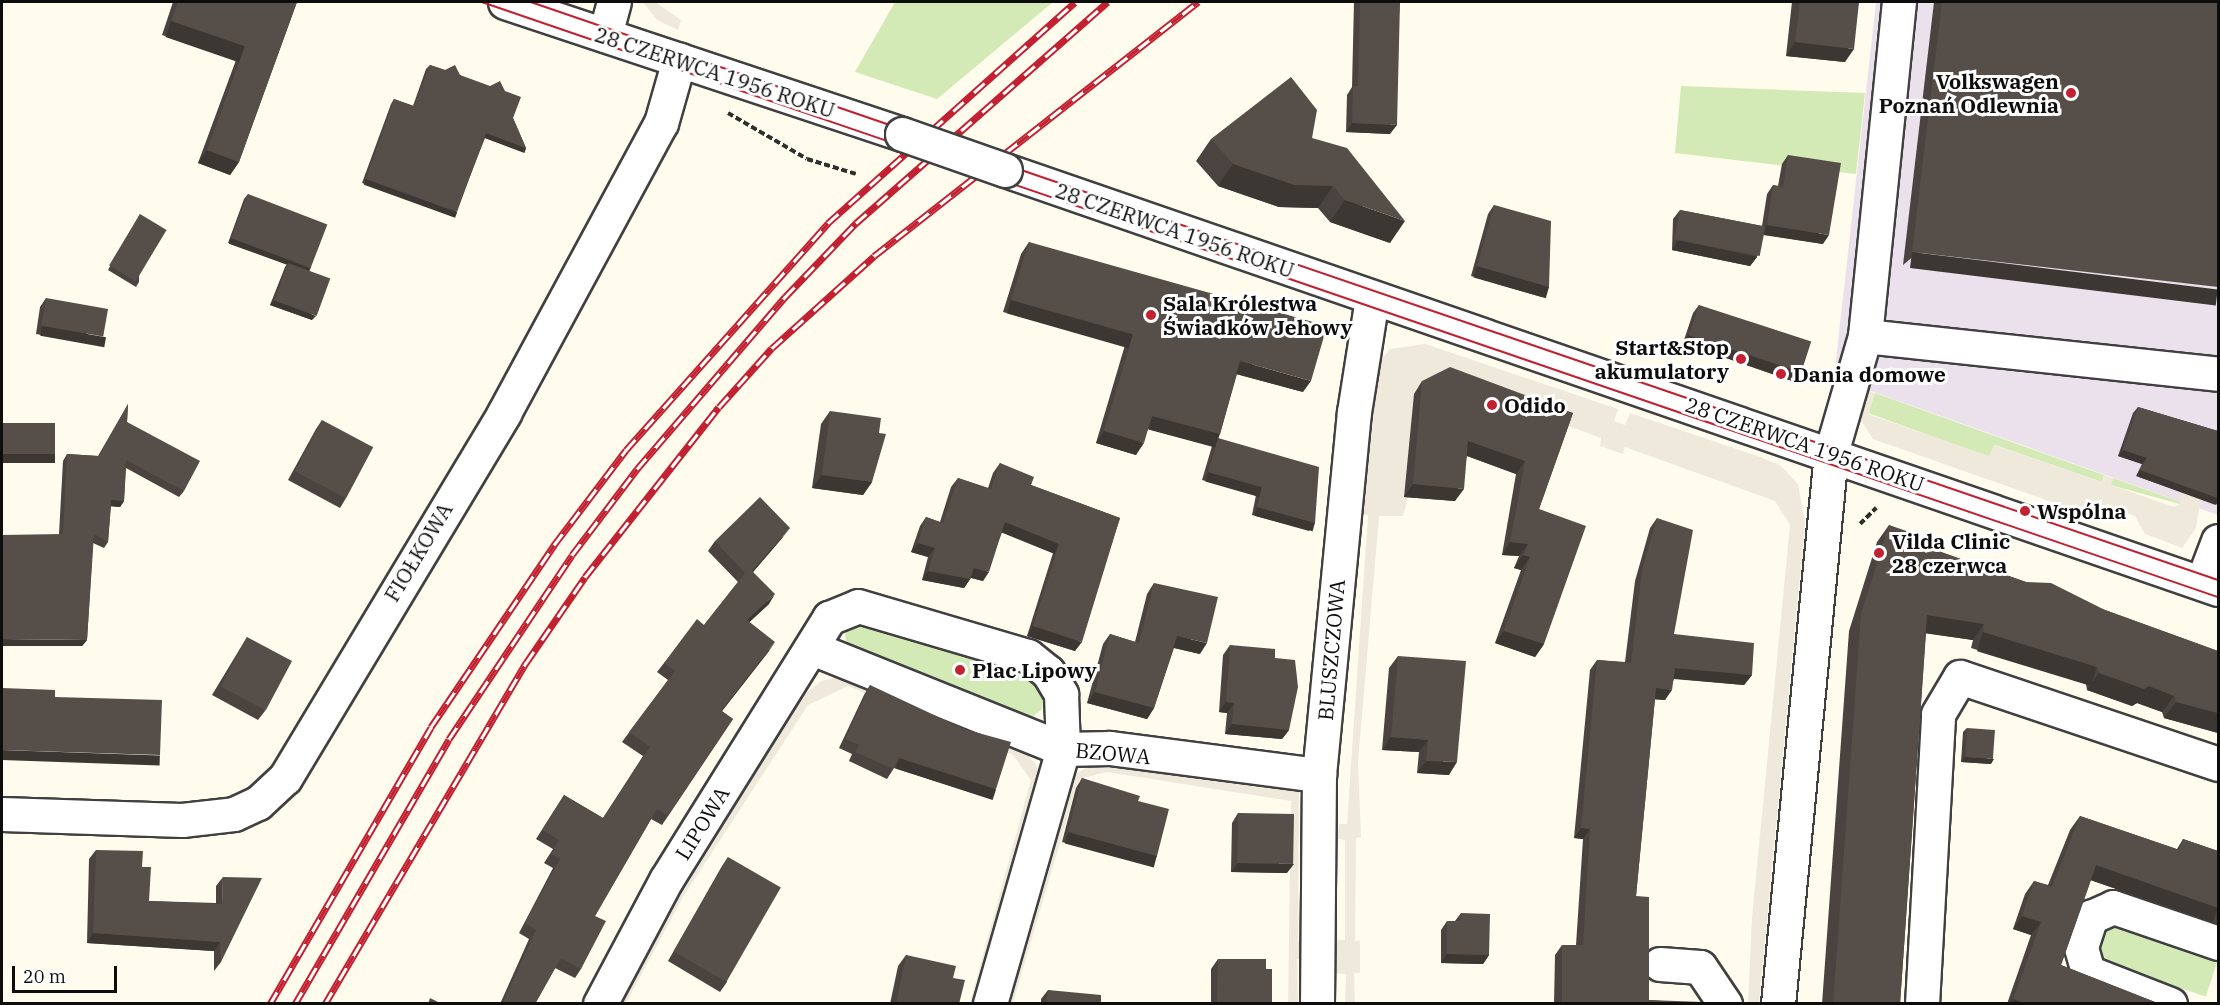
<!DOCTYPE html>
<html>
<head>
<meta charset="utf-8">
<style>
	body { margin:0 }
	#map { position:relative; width:2220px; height:1005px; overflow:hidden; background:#fffbed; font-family:"IBM Plex Serif",serif }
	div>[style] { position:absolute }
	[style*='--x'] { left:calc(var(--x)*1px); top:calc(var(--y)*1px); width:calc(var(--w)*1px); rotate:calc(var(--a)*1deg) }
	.industrial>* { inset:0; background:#ebe1ec }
	.green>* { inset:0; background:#d3eab6; transform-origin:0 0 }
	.plaza>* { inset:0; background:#efe9dc }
	.path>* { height:4px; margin-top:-2px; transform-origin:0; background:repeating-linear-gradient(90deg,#2f2f2f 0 6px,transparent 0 9px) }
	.roads { filter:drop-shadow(2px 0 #404040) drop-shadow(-2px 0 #404040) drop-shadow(0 2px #404040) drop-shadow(0 -2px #404040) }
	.minor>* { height:33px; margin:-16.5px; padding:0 16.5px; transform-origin:16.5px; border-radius:16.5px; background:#fff }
	.tram>* { height:1.5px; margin:-0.75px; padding:0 0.75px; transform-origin:0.75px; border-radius:0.75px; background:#c12130 }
	.rail>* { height:7px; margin-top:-3.5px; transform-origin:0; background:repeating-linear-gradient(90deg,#fff 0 14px,#c12130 0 28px); box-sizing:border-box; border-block:2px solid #c12130 }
	.bridges { filter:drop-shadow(2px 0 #404040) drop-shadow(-2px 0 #404040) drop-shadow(0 2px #404040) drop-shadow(0 -2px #404040) }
	.minor-bridge>* { height:33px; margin:-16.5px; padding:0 16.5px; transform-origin:16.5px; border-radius:16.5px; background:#fff }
	.wall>* { inset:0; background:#4a433f }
	.shaded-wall>* { inset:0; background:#3c3733; transform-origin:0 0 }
	.building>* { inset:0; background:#564e49; transform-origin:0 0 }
	.dots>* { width:16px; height:16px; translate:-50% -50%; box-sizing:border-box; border:3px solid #fff; border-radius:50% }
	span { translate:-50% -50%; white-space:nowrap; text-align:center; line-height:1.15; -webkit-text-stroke:6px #fff; paint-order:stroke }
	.street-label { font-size:21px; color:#0d0d0d }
	.poi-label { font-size:21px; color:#0d0d0d; font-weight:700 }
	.right { translate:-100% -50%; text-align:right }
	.left { translate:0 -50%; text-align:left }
	.frame { position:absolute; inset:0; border:3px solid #0d0d0d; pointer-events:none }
	.scale { position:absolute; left:12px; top:966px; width:105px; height:27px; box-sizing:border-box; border:3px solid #0d0d0d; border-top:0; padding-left:8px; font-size:18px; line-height:21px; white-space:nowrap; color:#0d0d0d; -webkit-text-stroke:4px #fff; paint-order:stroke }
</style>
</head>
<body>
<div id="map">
	<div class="industrial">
		<div style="clip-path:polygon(1876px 2px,2218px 2px,2218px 515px,1834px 378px)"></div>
	</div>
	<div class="green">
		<div style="clip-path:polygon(895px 2px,1053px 2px,937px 99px,855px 72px)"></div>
		<div style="clip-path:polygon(1681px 86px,1865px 93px,1856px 174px,1675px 153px)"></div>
		<div style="clip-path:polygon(1875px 393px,2104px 475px,2102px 482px,1995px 445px,1989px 457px,1868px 413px)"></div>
		<div style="clip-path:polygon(2113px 478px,2181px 502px,2180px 504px,2110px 485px)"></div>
		<div style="clip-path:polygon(853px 620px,1014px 660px,1045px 690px,1042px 709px,1030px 719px,847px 648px,845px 634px)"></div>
		<div style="left:2106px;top:922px;width:118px;height:40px;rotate:18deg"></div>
	</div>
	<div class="plaza">
		<div style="clip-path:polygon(643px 2px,655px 2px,681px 20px,678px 30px,657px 20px)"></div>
		<div style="clip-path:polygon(1425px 344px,1618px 409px,1614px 421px,1625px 425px,1630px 413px,1760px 457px,1780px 465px,1798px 484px,1805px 523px,1759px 1003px,1748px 1003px,1752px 918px,1790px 525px,1775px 501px,1625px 447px,1623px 454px,1600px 446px,1601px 438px,1441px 380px,1403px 516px,1379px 516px,1358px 762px,1361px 837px,1356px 838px,1355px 941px,1360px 941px,1360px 973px,1354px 973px,1355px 1003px,1345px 1003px,1346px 974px,1336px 973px,1337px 940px,1345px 940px,1345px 840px,1338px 839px,1339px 824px,1347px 824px,1368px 515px,1360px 514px,1375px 367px,1390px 349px)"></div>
		<div style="clip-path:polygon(1868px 391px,1875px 393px,1868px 414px,1989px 456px,1994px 445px,2102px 482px,2104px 475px,2113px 478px,2111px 485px,2174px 507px,2180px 504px,2180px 491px,2201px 497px,2196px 528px,2182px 548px,2145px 534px,2135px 516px,2107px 506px,2086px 514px,1873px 439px,1861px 420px)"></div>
		<div style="clip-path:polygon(841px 676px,1016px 743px,1036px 764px,1040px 777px,980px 1003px,970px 1003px,1031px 780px,1013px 755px,848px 686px,808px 705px,683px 897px,626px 1003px,614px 1004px,682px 878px,797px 701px,821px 681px)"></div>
		<div style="clip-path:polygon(1095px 762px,1299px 791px,1298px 941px,1306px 942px,1306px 959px,1297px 959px,1298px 1003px,1288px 1003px,1291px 801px,1107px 772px,1080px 779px,1076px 788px,1013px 1003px,1001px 1004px,1070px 778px)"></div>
	</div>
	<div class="path">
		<div style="--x:728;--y:113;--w:91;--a:30.2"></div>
		<div style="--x:807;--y:159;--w:51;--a:17"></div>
		<div style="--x:1860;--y:524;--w:23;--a:-45"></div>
	</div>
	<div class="roads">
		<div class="minor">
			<div style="--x:505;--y:2;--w:418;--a:18.4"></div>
			<div style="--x:605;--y:35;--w:34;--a:-75"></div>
			<div style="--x:1005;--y:170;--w:1283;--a:19.06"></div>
			<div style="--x:1865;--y:336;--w:355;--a:6.1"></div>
			<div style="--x:2202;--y:583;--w:45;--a:-69.1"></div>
			<div style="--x:812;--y:648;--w:271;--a:21.9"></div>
			<div style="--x:1063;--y:749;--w:47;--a:-1.2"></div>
			<div style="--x:1110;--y:748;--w:211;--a:7.4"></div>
			<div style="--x:2;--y:814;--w:180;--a:1.9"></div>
			<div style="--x:182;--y:820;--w:52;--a:-6.6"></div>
			<div style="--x:234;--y:814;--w:26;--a:-25"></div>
			<div style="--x:258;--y:803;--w:37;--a:-43"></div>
			<div style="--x:285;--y:778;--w:426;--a:-59"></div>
			<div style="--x:504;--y:413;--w:330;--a:-61.6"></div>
			<div style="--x:661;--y:123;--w:66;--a:-74.1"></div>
			<div style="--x:1660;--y:964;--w:40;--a:4.3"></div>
			<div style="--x:1700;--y:967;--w:45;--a:56"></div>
			<div style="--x:600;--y:1004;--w:140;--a:-62"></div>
			<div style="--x:666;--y:880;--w:309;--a:-58.1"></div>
			<div style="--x:829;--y:618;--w:31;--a:-22"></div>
			<div style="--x:858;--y:606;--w:177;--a:16.4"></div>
			<div style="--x:1028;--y:656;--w:26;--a:39"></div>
			<div style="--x:1048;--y:672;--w:26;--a:59"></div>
			<div style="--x:1061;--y:694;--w:55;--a:87.9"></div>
			<div style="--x:1063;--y:749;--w:265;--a:106"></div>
			<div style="--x:1317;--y:1004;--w:229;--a:-89.5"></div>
			<div style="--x:1319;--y:775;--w:365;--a:-84.5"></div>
			<div style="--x:1354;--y:412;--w:115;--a:-81"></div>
			<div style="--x:1778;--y:1004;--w:554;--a:-84.51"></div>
			<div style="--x:1831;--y:453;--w:122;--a:-73.8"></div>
			<div style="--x:1865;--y:336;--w:336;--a:-84.2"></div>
			<div style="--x:1922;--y:1004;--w:290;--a:-86.8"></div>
			<div style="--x:1938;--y:714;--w:43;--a:-59.3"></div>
			<div style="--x:1960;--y:677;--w:272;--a:18.6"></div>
			<div style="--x:2170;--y:1004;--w:88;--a:-158.7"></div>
			<div style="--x:2088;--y:972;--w:26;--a:-106"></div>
			<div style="--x:2081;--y:947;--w:32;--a:-72"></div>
			<div style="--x:2091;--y:917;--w:24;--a:-24"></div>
			<div style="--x:2113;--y:907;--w:111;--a:18.9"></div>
		</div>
	</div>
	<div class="tram">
		<div style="--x:482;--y:2;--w:1835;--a:18.92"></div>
		<div style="--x:531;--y:2;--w:1783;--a:18.91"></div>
	</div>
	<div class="rail">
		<div style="--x:270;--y:1004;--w:320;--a:-59.8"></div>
		<div style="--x:431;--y:727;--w:220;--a:-55.9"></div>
		<div style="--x:554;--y:545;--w:119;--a:-52.8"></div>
		<div style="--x:626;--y:450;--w:304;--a:-48.3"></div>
		<div style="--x:828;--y:223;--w:331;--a:-41.8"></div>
		<div style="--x:295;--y:1004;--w:306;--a:-59.8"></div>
		<div style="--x:449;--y:739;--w:221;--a:-56.2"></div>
		<div style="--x:572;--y:555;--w:108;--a:-52.9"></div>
		<div style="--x:637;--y:469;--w:227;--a:-49.3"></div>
		<div style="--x:785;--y:297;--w:103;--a:-46.2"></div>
		<div style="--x:856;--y:223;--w:335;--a:-41.3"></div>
		<div style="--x:325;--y:1004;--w:396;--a:-59.5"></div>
		<div style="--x:526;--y:663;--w:104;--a:-55.5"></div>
		<div style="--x:585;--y:577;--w:216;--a:-51.8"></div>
		<div style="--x:719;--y:407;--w:79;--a:-48.1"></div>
		<div style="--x:772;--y:348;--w:137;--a:-42"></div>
		<div style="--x:874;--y:256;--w:412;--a:-38.1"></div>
	</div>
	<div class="bridges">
		<div class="minor-bridge">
			<div style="--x:902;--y:134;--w:109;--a:19.3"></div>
		</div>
	</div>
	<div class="wall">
		<div style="clip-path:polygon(173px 2px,297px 2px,239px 162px,230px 175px,198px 163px,236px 60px,162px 35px)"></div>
		<div style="clip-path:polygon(1354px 2px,1400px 2px,1390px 134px,1346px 132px,1347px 95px,1352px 87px)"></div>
		<div style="clip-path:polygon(1792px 2px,1859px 2px,1845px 62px,1786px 56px)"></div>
		<div style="clip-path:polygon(1934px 2px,2218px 2px,1903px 265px)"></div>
		<div style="clip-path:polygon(430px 65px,460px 75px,513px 118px,526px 148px,523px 152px,485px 138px,454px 217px,362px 183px,391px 104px,394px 99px,413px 106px,426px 69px)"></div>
		<div style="clip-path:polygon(1312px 138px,1390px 243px,1330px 222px,1318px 208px,1279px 207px,1218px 186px,1196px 161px,1211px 139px)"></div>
		<div style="clip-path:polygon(1788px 155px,1823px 244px,1763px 235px,1757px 257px,1750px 266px,1672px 250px,1673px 219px,1680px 210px,1762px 226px,1767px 194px,1773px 185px,1778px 186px,1782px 164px)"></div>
		<div style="clip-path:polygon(248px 194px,311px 267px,309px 270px,312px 320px,270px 305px,285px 267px,287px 264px,228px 243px,244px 199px)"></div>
		<div style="clip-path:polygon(1494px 205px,1549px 287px,1542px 297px,1471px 276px,1488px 214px)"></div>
		<div style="clip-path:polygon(140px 214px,139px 282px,136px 287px,108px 270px)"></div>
		<div style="clip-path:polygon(1029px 242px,1303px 392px,1237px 374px,1220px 434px,1212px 446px,1148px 429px,1136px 455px,1096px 443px,1125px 345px,1003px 312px,1021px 254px)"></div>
		<div style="clip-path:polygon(46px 298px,100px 345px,36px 334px,40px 307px)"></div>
		<div style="clip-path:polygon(1699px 305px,1801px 373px,1795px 382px,1683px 343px,1693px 313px)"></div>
		<div style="clip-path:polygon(1422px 381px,1573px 413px,1539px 509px,1544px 644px,1535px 657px,1495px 643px,1521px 570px,1514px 568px,1519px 556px,1502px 555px,1516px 474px,1467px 456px,1455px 501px,1404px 497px,1414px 394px)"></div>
		<div style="clip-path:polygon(128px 404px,127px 422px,184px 491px,179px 497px,126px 468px,124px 501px,120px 507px,111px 506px,108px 542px,104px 548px,93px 543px,87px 640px,82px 646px,59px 534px,63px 461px,67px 454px,98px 456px)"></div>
		<div style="clip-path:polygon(2138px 407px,2218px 431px,2218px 505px,2136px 476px,2142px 464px,2118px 456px,2133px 413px)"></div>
		<div style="clip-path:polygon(830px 411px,872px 482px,863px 495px,812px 488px,821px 424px)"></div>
		<div style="clip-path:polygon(322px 420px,346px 498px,340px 508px,288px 480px,316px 429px)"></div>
		<div style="clip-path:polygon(1218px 438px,1315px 523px,1309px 531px,1252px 515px,1256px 495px,1202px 480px,1212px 446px)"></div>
		<div style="clip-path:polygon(1000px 463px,1031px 485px,1120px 518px,1075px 651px,1027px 636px,1053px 553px,1002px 532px,983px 581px,971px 578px,964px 588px,922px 580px,928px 557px,911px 552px,920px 526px,926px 517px,940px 522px,951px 487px,958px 478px,988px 488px,993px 473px)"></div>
		<div style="clip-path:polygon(1657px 518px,1674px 634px,1752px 675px,1744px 685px,1674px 679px,1665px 700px,1655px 699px,1636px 896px,1649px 1000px,1702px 1004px,1554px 1004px,1555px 955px,1562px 945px,1576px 945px,1583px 839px,1574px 838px,1590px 670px,1597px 660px,1625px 662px,1635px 581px,1650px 528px)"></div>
		<div style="clip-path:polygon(1889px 525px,1941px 552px,2105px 610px,2218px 651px,2218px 733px,2164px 718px,2162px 712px,2137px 703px,2132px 706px,2087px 690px,2086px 684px,1971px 648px,1973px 640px,1926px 633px,1900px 1004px,1822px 1004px,1849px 631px,1877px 542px)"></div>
		<div style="clip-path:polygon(783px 537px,753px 572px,769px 604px,749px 622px,769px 651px,722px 711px,733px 719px,662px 825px,651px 819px,595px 916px,581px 969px,575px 978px,555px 968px,535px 1004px,500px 1004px,529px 939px,519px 933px,553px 868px,544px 863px,553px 849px,536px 839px,564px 795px,603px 818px,643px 756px,622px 742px,668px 680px,657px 672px,664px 663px,704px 625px,738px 582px,708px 551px,715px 541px)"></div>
		<div style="clip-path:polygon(1154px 583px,1200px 654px,1174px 648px,1154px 708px,1147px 719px,1087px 703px,1103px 644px,1110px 634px,1135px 642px,1147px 594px)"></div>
		<div style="clip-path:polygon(247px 637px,265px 711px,258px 720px,212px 695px)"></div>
		<div style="clip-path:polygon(1230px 645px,1275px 658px,1289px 730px,1282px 739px,1225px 734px,1227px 713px,1219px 712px,1223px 655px)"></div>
		<div style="clip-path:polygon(1398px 656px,1449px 775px,1417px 773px,1419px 752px,1382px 750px,1389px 668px)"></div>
		<div style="clip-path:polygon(870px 685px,996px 789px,989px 798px,894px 768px,887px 779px,849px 761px,852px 754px,839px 748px,864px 695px)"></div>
		<div style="clip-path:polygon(1967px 728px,1991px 764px,1961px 762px,1963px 732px)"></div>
		<div style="clip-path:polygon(1082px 778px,1138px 801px,1157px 856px,1151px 866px,1062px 842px,1076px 788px)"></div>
		<div style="clip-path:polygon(1238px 813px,1287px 873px,1231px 872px,1232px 823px)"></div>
		<div style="clip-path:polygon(2080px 816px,2177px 849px,2183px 839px,2218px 851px,2218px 925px,2091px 880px,2061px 965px,2160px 1004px,2007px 1004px,2031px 935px,2013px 929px,2025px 894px,2034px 881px,2048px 885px,2070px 830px)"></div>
		<div style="clip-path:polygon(96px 850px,142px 867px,149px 901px,216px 903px,216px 886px,223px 877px,221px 962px,214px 971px,214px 951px,87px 943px,89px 859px)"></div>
		<div style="clip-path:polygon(728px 857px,727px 982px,720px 992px,668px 961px,722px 866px)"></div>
		<div style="clip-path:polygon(1461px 913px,1489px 955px,1483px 964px,1441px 963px,1441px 930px,1447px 921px,1455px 921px)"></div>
		<div style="clip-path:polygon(906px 955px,953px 978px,959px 1004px,890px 1004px,898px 966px)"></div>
		<div style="clip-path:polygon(1218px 959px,1266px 969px,1272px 1004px,1211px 1004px,1211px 969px)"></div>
		<div style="clip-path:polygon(1048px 990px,1101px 1004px,1041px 1004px,1041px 999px)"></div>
	</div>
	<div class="shaded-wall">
		<div style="left:171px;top:21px;width:78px;height:17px;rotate:19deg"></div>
		<div style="clip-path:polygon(1795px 42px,1854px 49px,1845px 62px,1786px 56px)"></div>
		<div style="clip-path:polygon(1352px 123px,1397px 125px,1390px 134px,1346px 132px)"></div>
		<div style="left:486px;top:133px;width:43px;height:5px;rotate:21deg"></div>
		<div style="clip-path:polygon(207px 150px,239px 162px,230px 175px,198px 163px)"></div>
		<div style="clip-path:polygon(1233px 164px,1333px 186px,1318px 208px,1279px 207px,1218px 186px)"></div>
		<div style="left:366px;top:179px;width:97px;height:6px;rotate:20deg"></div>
		<div style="clip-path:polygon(1345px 200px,1405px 221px,1390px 243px,1330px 222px)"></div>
		<div style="clip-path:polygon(1767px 225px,1829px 235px,1823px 244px,1760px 234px)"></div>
		<div style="left:231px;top:238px;width:85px;height:6px;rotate:20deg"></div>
		<div style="clip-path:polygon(1678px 240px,1757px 257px,1750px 266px,1672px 250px)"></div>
		<div style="left:1912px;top:252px;width:308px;height:16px;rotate:7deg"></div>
		<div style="left:1477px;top:266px;width:75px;height:12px;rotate:16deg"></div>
		<div style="clip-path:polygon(274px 300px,316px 316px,312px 320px,270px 305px)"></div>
		<div style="left:1011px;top:300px;width:127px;height:14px;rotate:16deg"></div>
		<div style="left:42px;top:326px;width:65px;height:10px;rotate:10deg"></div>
		<div style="clip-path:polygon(1688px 335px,1801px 373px,1795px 382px,1683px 343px)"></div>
		<div style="clip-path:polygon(1240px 361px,1311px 381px,1303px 392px,1232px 373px)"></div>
		<div style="left:1152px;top:416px;width:70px;height:14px;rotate:15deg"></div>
		<div style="clip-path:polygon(1104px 431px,1144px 443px,1136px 455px,1096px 443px)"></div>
		<div style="clip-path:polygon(1468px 441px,1525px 461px,1516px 474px,1459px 453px)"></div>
		<div style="clip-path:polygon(2123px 450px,2147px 458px,2142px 464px,2118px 456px)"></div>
		<div style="left:2px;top:454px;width:53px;height:9px"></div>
		<div style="left:2140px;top:470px;width:83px;height:7px;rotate:20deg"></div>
		<div style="left:1208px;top:472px;width:56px;height:10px;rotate:16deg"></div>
		<div style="clip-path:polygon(822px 475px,872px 482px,863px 495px,812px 488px)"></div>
		<div style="clip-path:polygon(1413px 484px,1464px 489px,1455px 501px,1404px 497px)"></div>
		<div style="clip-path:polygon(111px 500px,124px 501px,120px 507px,107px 506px)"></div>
		<div style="left:1257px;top:507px;width:60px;height:9px;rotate:15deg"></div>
		<div style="left:1005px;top:522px;width:58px;height:11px;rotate:22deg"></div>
		<div style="clip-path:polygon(790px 528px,783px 537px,746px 580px,752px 571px)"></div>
		<div style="clip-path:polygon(1510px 542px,1528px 544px,1519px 556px,1502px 555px)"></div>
		<div style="clip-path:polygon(918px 543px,935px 548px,928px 557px,911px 552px)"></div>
		<div style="clip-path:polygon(1523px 555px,1530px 557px,1521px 570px,1514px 568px)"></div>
		<div style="clip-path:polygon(974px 568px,989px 572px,983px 581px,968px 577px)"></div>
		<div style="clip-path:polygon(928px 571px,970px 579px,964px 588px,922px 580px)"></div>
		<div style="clip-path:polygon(775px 594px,769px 604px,741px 630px,747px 620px)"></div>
		<div style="clip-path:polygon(1927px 615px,1984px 624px,1973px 640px,1916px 632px)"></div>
		<div style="clip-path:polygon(1033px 626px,1082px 642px,1075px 651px,1027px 636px)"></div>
		<div style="clip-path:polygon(1504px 631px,1544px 644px,1535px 657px,1495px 643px)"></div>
		<div style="left:1983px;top:632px;width:119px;height:20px;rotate:17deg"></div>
		<div style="clip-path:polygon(1177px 636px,1207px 643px,1200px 654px,1170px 647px)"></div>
		<div style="clip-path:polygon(2px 639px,87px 640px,82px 646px,2px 646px)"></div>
		<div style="clip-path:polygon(775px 642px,769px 651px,715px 720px,721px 711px)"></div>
		<div style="clip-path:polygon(1675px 668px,1752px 675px,1744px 685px,1667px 678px)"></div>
		<div style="clip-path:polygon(2099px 673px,2149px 686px,2174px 696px,2162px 712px,2137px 703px,2132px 706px,2087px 690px)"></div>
		<div style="clip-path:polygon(1656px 688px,1672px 690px,1665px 700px,1649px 699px)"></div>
		<div style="clip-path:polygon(1095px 692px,1154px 708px,1147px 719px,1087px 703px)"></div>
		<div style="clip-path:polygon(1226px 702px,1234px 703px,1227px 713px,1219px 712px)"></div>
		<div style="clip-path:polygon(2176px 702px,2218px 713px,2218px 733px,2164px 718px)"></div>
		<div style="clip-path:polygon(1232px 724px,1289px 730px,1282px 739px,1225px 734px)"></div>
		<div style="clip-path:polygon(1391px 737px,1428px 740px,1419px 752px,1382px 750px)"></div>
		<div style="left:2px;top:750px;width:158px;height:10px;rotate:2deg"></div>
		<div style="clip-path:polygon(1965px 757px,1994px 759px,1991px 764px,1961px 762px)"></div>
		<div style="left:899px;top:758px;width:102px;height:11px;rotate:18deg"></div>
		<div style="clip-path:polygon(1426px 761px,1457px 762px,1449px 775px,1417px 773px)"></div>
		<div style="clip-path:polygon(1581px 828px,1590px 829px,1583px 839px,1574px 838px)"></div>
		<div style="left:1068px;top:832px;width:92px;height:12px;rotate:15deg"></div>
		<div style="clip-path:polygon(1238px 863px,1294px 864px,1287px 873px,1231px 872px)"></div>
		<div style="left:2096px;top:865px;width:129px;height:16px;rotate:19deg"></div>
		<div style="clip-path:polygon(2022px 916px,2041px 922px,2031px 935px,2013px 929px)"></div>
		<div style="clip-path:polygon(93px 933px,220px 942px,214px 951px,87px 943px)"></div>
		<div style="clip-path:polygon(1447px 954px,1489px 955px,1483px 964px,1441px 963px)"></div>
		<div style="clip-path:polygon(2013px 999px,2027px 1004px,2010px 1004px)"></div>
	</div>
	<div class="building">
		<div style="clip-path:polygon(178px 2px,297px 2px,239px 162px,207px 150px,245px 46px,171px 21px)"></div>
		<div style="clip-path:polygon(1360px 2px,1400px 2px,1397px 125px,1352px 123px,1353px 86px,1358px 86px)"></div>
		<div style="clip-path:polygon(1800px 2px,1859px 2px,1854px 49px,1795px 42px)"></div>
		<div style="clip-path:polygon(1942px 2px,2218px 2px,2218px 287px,1912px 252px)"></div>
		<div style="clip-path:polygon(430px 65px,445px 70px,455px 65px,460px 75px,490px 86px,500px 81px,505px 91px,521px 97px,513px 118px,526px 148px,486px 133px,457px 212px,366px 179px,394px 99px,414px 106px)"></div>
		<div style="clip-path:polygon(1291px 77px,1317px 110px,1312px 138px,1347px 148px,1405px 221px,1345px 200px,1333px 186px,1294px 185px,1233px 164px,1211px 139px)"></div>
		<div style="clip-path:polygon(1788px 155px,1841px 163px,1829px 235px,1767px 225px,1773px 185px,1783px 187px)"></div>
		<div style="left:248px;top:194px;width:85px;height:47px;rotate:21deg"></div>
		<div style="clip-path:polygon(1494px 205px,1551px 221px,1549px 287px,1477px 266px)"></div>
		<div style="left:1680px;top:210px;width:87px;height:30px;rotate:11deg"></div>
		<div style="left:140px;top:214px;width:31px;height:60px;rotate:31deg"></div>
		<div style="clip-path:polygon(1029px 242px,1327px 326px,1311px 381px,1240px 361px,1220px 434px,1152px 416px,1144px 443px,1104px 431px,1133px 334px,1011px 300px)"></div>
		<div style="left:288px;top:263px;width:45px;height:40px;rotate:20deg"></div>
		<div style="left:46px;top:298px;width:63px;height:28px;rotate:10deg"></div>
		<div style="left:1699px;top:305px;width:118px;height:32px;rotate:18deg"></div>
		<div style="clip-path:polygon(1450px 367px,1573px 413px,1539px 509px,1586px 526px,1544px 644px,1504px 631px,1530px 557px,1523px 555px,1528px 544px,1510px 542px,1525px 461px,1468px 441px,1464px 489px,1413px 484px,1422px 381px)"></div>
		<div style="clip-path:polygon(128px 404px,127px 422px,200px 461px,184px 491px,126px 460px,124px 501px,111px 500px,108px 542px,94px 534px,87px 640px,2px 639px,2px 535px,63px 534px,67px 454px,99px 456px)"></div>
		<div style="clip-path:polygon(2138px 407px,2218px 431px,2218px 498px,2140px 470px,2147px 458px,2123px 450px)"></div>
		<div style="clip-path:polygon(830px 411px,881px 418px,879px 433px,886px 434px,872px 482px,822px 475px)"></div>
		<div style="left:322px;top:420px;width:58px;height:58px;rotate:28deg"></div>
		<div style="left:2px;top:423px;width:53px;height:31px"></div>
		<div style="clip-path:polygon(1218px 438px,1319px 467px,1315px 523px,1257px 507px,1262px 487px,1208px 472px)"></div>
		<div style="clip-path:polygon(1000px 463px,1034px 477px,1031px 485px,1120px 518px,1082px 642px,1033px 626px,1059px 544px,1005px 522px,989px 572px,974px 568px,970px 579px,928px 571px,935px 548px,918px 543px,926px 517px,943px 523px,958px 478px,991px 489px)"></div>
		<div style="clip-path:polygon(760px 497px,790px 528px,752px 571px,775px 594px,747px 620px,775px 642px,721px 711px,733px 719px,668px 816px,657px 809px,595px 916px,606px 921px,581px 969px,561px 958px,535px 1004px,502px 1004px,536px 930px,525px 923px,560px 859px,551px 854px,559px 840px,542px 830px,564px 795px,603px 818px,650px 747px,629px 732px,675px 671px,664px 663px,697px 619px,704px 625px,745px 573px,715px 541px)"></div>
		<div style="clip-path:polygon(1657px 518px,1693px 530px,1674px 634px,1754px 643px,1752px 675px,1675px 668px,1672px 690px,1656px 688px,1636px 896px,1649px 897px,1649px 1000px,1702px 1002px,1702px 1004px,1562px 1004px,1562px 945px,1583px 945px,1590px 829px,1581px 828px,1597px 660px,1631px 663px,1642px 570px)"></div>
		<div style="clip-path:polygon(1889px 525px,1944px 544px,1941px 552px,2026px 582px,2051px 583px,2105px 610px,2218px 651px,2218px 713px,2176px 702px,2174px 696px,2149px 686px,2144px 689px,2099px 673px,2097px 667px,1983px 632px,1984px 624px,1927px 615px,1900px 1004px,1833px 1004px,1861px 614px)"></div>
		<div style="clip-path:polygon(1154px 583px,1218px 597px,1207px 643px,1177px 636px,1154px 708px,1095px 692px,1110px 634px,1139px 643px)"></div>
		<div style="left:247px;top:637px;width:51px;height:56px;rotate:28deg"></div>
		<div style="clip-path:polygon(1230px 645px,1275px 649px,1275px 658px,1295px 660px,1298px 687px,1289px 730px,1232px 724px,1234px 703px,1226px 702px)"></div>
		<div style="clip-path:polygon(1398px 656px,1466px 661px,1457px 762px,1426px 761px,1428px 740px,1391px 737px)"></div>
		<div style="clip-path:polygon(870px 685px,964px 729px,1011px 742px,996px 789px,899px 758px,893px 769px,855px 752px,859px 745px,845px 739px)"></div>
		<div style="clip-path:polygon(2px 688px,55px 690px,55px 697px,162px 700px,160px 755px,2px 750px)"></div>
		<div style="left:1967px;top:728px;width:28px;height:29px;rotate:4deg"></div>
		<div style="clip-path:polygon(1082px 778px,1140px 796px,1138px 801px,1169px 809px,1157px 856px,1068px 832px)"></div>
		<div style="left:1238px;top:813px;width:56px;height:50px;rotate:1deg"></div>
		<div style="clip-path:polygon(2080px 816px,2179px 850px,2183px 839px,2218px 851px,2218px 908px,2096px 865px,2061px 965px,2160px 1004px,2027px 1004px,2013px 999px,2041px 922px,2022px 916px,2034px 881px,2052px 887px)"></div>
		<div style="clip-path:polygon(96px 850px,143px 851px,142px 867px,151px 867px,149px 901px,222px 904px,223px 877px,262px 878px,221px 962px,220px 942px,93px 933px)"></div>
		<div style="left:728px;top:857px;width:61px;height:109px;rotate:30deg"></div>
		<div style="clip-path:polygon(1461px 913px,1490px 914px,1489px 955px,1447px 954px,1447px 921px,1460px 921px)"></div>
		<div style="clip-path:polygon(906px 955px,956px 966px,953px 978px,965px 980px,959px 1004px,896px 1004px)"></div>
		<div style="clip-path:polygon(1218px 959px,1266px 959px,1266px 969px,1272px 969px,1272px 1004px,1217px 1004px)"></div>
		<div style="clip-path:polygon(1048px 990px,1101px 995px,1101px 1004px,1046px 1004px)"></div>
		<div style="clip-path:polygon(430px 998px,442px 1004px,428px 1004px)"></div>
	</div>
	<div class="dots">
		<div style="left:2071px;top:93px;background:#c12130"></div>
		<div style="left:1151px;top:315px;background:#c12130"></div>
		<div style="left:1741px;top:359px;background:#c12130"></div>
		<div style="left:1781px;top:374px;background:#c12130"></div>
		<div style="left:1492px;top:405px;background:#c12130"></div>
		<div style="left:2025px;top:511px;background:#c12130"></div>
		<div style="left:1879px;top:553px;background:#c12130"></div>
		<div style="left:960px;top:670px;background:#c12130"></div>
	</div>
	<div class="street-label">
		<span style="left:715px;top:72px;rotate:18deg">28 CZERWCA 1956 ROKU</span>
		<span style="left:1175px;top:230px;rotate:19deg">28 CZERWCA 1956 ROKU</span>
		<span style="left:1805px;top:444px;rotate:19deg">28 CZERWCA 1956 ROKU</span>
		<span style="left:418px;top:552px;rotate:-59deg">FIOŁKOWA</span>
		<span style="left:1331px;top:650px;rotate:-85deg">BLUSZCZOWA</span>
		<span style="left:1113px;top:753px;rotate:5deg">BZOWA</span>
		<span style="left:702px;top:823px;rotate:-58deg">LIPOWA</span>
	</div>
	<div class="poi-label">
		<span class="right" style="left:2059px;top:93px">Volkswagen<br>Poznań Odlewnia</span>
		<span class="left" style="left:1163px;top:315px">Sala Królestwa<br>Świadków Jehowy</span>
		<span class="right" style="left:1729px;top:359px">Start&amp;Stop<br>akumulatory</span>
		<span class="left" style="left:1793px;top:374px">Dania domowe</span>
		<span class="left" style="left:1504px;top:405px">Odido</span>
		<span class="left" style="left:2037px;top:511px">Wspólna</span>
		<span class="left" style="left:1892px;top:553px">Vilda Clinic<br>28 czerwca</span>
		<span class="left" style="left:972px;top:670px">Plac Lipowy</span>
	</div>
	<div class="frame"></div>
	<div class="scale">20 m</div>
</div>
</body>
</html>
